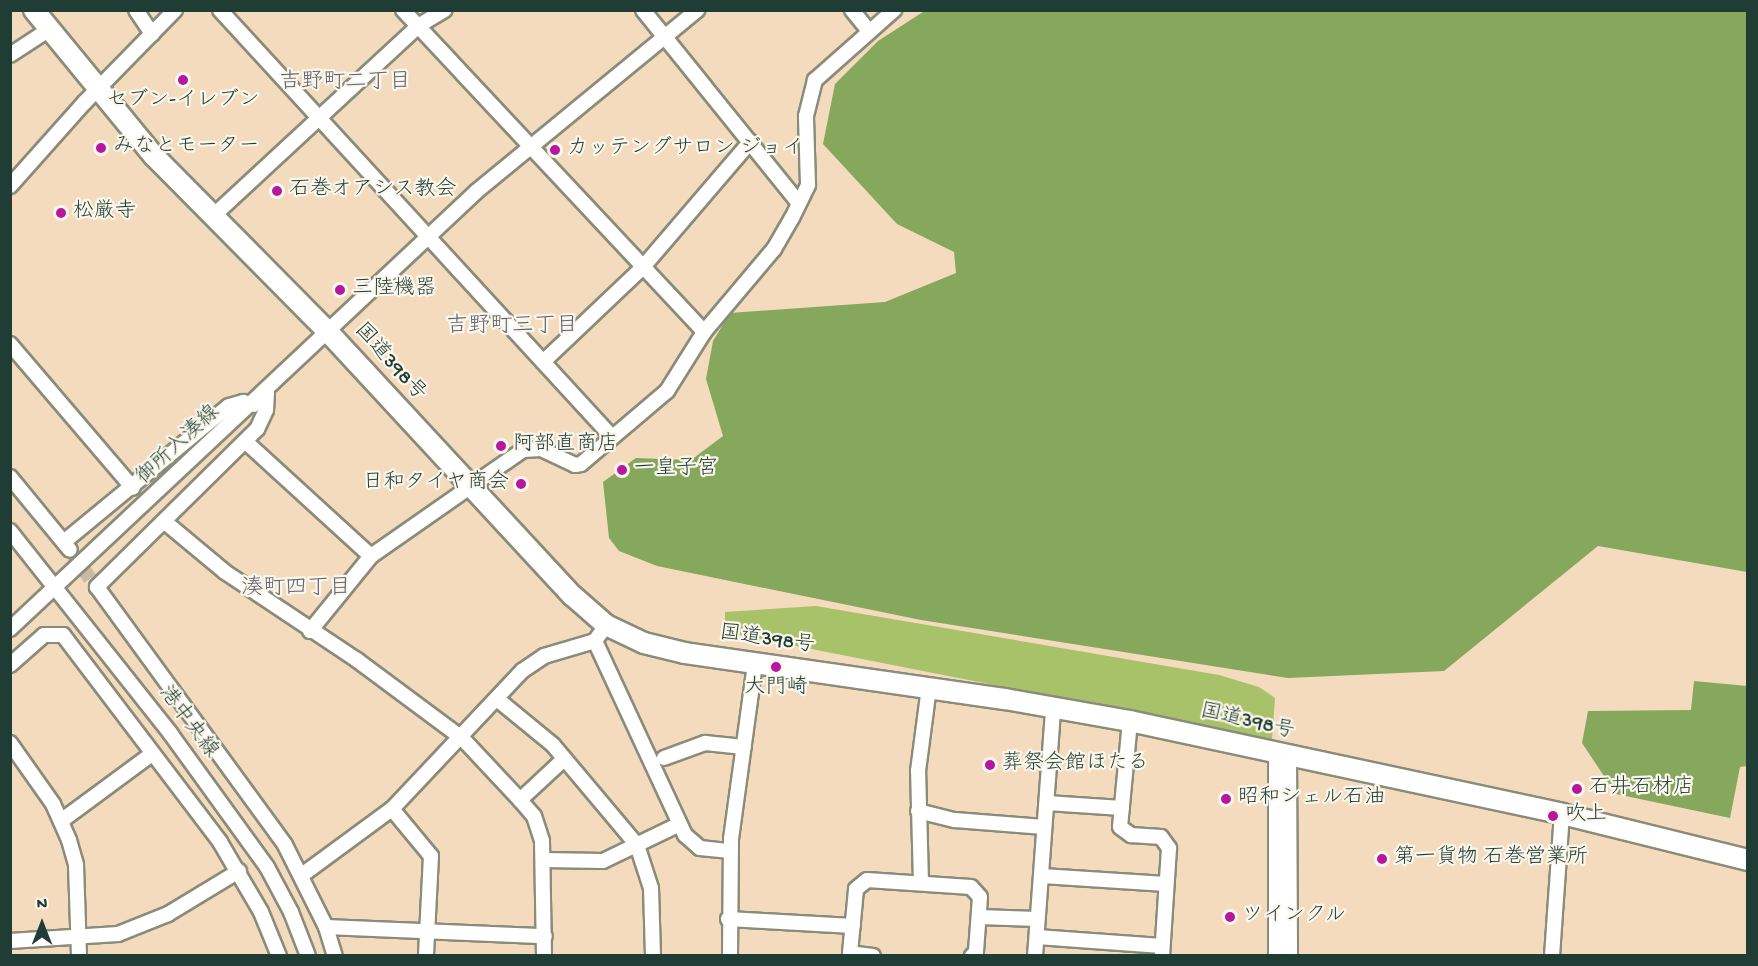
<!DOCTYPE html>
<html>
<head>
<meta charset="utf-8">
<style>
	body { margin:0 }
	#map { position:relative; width:1758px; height:966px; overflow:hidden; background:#f4dbbe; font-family:"Gochi Hand","Klee One",sans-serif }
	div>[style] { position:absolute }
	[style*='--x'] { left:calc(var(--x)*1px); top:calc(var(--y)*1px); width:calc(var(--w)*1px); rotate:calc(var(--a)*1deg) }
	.green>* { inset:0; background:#a7c268 }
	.forest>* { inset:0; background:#85a85c }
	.minor-tunnel>* { height:14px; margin-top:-7px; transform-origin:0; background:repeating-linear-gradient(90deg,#c9bba2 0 14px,transparent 0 21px) }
	.roads { filter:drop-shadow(2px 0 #8a8c79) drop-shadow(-2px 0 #8a8c79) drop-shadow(0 2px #8a8c79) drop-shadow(0 -2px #8a8c79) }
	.minor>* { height:14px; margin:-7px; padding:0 7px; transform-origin:7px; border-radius:7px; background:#fff }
	.highway>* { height:20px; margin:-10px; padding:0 10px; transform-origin:10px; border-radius:10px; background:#fff }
	.dots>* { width:16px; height:16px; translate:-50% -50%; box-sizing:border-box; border:3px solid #fbf7ec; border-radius:50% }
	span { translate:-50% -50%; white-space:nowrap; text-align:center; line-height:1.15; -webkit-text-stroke:4.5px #fbf7ec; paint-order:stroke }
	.poi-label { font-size:21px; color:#1f3d34 }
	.left { translate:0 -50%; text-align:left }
	.right { translate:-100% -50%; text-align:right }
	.street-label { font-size:21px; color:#1f3d34 }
	.neighbourhood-label { font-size:22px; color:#5f6470 }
	.frame { position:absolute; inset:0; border:12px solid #1f3d34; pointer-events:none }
	.north { position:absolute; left:12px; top:894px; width:60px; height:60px; -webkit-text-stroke:4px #fbf7ec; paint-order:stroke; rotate:0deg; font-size:16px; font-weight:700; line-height:24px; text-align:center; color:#1f3d34 }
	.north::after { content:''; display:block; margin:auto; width:21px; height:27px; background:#1f3d34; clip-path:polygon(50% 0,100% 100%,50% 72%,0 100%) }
</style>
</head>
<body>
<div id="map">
	<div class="green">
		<div style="clip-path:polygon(816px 606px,1219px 675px,1259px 687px,1275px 698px,1272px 740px,725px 632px,725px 612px)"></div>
	</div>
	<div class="forest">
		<div style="clip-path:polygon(926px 10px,1747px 11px,1747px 572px,1598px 546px,1444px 671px,1288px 678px,921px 620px,657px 566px,619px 551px,609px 538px,603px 482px,636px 458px,691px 460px,723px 436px,706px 379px,713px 341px,730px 313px,885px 302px,956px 273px,954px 252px,897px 224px,823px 144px,835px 84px,878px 41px)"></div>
		<div style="clip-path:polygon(1694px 681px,1747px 686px,1747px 766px,1740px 767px,1730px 818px,1616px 794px,1582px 743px,1588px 711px,1691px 710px)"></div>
	</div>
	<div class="minor-tunnel">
		<div style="--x:70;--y:550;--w:37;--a:55"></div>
	</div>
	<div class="roads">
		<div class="minor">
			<div style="--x:136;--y:10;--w:29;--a:56"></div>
			<div style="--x:220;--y:10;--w:578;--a:47.45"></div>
			<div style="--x:403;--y:10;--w:441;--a:46.9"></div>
			<div style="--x:643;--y:10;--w:248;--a:51.1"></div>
			<div style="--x:852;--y:10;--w:26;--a:51"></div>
			<div style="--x:10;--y:55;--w:45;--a:-33.3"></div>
			<div style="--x:10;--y:186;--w:111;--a:-48.3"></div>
			<div style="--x:84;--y:103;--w:130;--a:-45.6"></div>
			<div style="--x:212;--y:217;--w:281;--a:-42.8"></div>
			<div style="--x:418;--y:26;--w:31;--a:-31"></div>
			<div style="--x:10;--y:344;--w:189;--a:49.5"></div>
			<div style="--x:543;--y:362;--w:138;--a:-43.5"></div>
			<div style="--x:643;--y:267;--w:165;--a:-49.4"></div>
			<div style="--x:267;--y:392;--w:18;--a:93"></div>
			<div style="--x:266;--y:410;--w:21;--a:115"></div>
			<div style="--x:257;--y:429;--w:225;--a:135.4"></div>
			<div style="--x:97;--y:587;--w:319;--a:53.9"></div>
			<div style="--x:285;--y:845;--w:92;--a:63.4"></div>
			<div style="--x:326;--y:927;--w:30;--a:73"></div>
			<div style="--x:246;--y:442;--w:169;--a:42.4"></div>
			<div style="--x:10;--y:477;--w:94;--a:50.6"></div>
			<div style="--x:165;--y:522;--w:78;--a:39.8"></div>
			<div style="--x:225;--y:572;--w:159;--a:33.7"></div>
			<div style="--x:357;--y:660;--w:131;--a:36.6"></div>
			<div style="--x:462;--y:738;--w:85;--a:46.9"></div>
			<div style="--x:520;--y:800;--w:21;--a:49"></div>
			<div style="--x:534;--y:816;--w:26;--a:72"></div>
			<div style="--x:542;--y:841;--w:115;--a:89"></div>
			<div style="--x:10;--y:531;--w:258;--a:51.6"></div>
			<div style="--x:170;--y:733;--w:165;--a:54.1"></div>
			<div style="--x:267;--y:867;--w:51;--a:61.9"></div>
			<div style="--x:291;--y:912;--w:47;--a:68.9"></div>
			<div style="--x:65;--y:541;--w:212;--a:-39.5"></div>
			<div style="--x:229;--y:406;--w:15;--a:-16"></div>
			<div style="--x:243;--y:402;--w:11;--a:15"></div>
			<div style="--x:10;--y:629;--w:640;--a:-43.16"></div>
			<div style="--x:477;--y:191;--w:285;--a:-39.4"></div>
			<div style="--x:310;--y:631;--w:97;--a:-50.9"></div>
			<div style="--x:371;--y:556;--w:185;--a:-34.9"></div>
			<div style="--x:523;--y:450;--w:18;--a:-3"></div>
			<div style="--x:541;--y:449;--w:38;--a:25"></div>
			<div style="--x:575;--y:465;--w:6;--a:-9"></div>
			<div style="--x:581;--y:464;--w:113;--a:-40.3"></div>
			<div style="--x:667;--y:391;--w:70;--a:-57.9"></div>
			<div style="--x:704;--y:332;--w:109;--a:-49.9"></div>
			<div style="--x:774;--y:249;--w:36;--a:-60"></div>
			<div style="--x:792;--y:218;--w:37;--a:-64"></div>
			<div style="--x:808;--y:185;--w:69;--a:-91.7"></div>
			<div style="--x:806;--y:116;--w:37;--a:-76"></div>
			<div style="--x:815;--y:80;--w:106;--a:-41.5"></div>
			<div style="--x:595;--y:641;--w:214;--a:65.1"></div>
			<div style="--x:685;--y:835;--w:20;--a:41"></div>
			<div style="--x:700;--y:848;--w:30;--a:6"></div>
			<div style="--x:10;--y:665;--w:45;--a:-41.4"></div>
			<div style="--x:44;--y:635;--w:19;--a:0"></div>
			<div style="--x:63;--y:635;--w:260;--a:52.8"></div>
			<div style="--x:220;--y:842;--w:81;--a:59.6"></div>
			<div style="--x:261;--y:912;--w:48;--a:67.8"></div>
			<div style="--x:497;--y:699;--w:72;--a:39.4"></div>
			<div style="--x:553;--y:745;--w:131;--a:50"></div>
			<div style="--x:637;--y:845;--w:45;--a:72"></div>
			<div style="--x:651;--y:888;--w:68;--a:88.3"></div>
			<div style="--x:1130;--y:721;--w:106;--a:95.4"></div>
			<div style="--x:1120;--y:827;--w:14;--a:36"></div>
			<div style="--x:1131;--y:835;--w:30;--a:4"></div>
			<div style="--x:1161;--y:837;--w:14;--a:54"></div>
			<div style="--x:1169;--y:848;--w:108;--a:93.7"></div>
			<div style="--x:10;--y:743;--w:75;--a:54.8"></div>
			<div style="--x:53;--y:804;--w:39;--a:66"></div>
			<div style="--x:69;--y:840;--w:26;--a:74"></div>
			<div style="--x:76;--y:865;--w:91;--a:88.1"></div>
			<div style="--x:1276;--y:755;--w:201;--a:90"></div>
			<div style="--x:1289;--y:757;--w:199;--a:89.7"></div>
			<div style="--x:664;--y:758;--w:44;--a:-20.1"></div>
			<div style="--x:705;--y:743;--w:39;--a:6"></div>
			<div style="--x:520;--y:800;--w:60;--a:-43"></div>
			<div style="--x:1047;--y:803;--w:75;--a:3.8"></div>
			<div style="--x:392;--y:809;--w:61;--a:50.3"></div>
			<div style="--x:431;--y:856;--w:100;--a:92.9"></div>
			<div style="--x:918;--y:811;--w:38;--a:14"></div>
			<div style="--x:955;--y:820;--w:89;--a:4.5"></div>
			<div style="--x:61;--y:821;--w:113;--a:-36.4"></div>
			<div style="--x:544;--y:860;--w:59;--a:1"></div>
			<div style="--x:603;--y:861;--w:85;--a:-25.7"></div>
			<div style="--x:302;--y:875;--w:112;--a:-36.3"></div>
			<div style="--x:392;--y:809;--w:190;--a:-46.7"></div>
			<div style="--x:522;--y:671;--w:27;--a:-34"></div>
			<div style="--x:544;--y:656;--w:53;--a:-16.4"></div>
			<div style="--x:595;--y:641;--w:19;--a:-55"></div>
			<div style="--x:1042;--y:876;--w:124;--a:3.7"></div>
			<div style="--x:921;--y:883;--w:112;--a:-91.5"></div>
			<div style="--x:918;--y:771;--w:84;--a:-82.5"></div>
			<div style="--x:979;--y:917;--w:58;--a:2"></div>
			<div style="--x:728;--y:919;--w:125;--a:3.2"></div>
			<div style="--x:326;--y:927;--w:219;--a:2.4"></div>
			<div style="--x:1037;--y:937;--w:125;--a:4.1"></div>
			<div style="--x:10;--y:941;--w:108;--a:-3.7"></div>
			<div style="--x:118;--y:934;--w:54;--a:-21.8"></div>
			<div style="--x:168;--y:914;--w:83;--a:-31.2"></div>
			<div style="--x:730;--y:956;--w:117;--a:-89.5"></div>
			<div style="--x:731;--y:839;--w:177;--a:-82.2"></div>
			<div style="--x:873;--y:956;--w:23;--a:-173"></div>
			<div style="--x:850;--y:953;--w:64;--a:-84.6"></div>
			<div style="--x:856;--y:889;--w:14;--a:-39"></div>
			<div style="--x:867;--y:880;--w:104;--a:3.9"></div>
			<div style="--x:971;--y:887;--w:13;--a:48"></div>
			<div style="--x:980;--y:897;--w:55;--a:94.2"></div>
			<div style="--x:976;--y:952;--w:6;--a:135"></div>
			<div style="--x:1035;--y:956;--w:249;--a:-85.8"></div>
			<div style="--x:1552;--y:956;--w:142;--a:-86"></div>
		</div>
		<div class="highway">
			<div style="--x:34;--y:10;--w:189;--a:50.6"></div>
			<div style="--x:154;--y:156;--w:250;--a:45.3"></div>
			<div style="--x:330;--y:334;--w:357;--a:47.2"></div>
			<div style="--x:573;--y:596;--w:44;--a:41.3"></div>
			<div style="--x:606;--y:625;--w:42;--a:25.3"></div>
			<div style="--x:644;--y:643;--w:42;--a:13.7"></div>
			<div style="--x:685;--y:653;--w:323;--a:8.2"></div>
			<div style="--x:1005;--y:699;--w:127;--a:10"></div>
			<div style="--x:1130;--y:721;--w:442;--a:12.1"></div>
			<div style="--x:1562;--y:814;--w:192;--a:13.9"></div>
		</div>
	</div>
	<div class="dots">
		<div style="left:183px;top:80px;background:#b5179e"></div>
		<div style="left:101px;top:148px;background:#b5179e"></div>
		<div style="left:555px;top:150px;background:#b5179e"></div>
		<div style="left:277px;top:191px;background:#b5179e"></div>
		<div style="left:61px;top:213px;background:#b5179e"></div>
		<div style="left:340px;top:290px;background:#b5179e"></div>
		<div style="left:501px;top:446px;background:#b5179e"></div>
		<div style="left:622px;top:470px;background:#b5179e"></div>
		<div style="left:521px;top:484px;background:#b5179e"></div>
		<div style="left:776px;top:667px;background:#b5179e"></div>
		<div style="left:990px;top:765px;background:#b5179e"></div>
		<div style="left:1577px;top:789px;background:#b5179e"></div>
		<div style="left:1226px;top:799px;background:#b5179e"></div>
		<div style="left:1553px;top:816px;background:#b5179e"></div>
		<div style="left:1382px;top:859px;background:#b5179e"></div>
		<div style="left:1230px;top:917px;background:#b5179e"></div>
	</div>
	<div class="poi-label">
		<span style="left:183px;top:102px">セブン-イレブン</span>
		<span class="left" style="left:113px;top:148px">みなとモーター</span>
		<span class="left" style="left:567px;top:150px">カッテングサロン ジョイ</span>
		<span class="left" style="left:289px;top:191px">石巻オアシス教会</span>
		<span class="left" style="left:73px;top:213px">松厳寺</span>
		<span class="left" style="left:352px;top:290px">三陸機器</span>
		<span class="left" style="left:513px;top:446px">阿部直商店</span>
		<span class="left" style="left:634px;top:470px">一皇子宮</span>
		<span class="right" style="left:509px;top:484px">日和タイヤ商会</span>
		<span style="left:776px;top:689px">大門崎</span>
		<span class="left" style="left:1002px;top:765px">葬祭会館ほたる</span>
		<span class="left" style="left:1589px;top:789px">石井石材店</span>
		<span class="left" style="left:1238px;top:799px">昭和シェル石油</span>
		<span class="left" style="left:1565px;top:816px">吹上</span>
		<span class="left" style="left:1394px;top:859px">第一貨物 石巻営業所</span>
		<span class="left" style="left:1242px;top:917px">ツインクル</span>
	</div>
	<div class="street-label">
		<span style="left:389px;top:363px;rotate:48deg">国道398号</span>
		<span style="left:179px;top:446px;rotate:-43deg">御所入湊線</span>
		<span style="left:767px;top:641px;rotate:8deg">国道398号</span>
		<span style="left:187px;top:723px;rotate:53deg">港中央線</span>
		<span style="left:1247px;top:723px;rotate:13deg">国道398号</span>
	</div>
	<div class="neighbourhood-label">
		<span style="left:345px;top:84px">吉野町二丁目</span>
		<span style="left:512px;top:328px">吉野町三丁目</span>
		<span style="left:296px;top:590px">湊町四丁目</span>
	</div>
	<div class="frame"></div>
	<div class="north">N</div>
</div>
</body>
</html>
